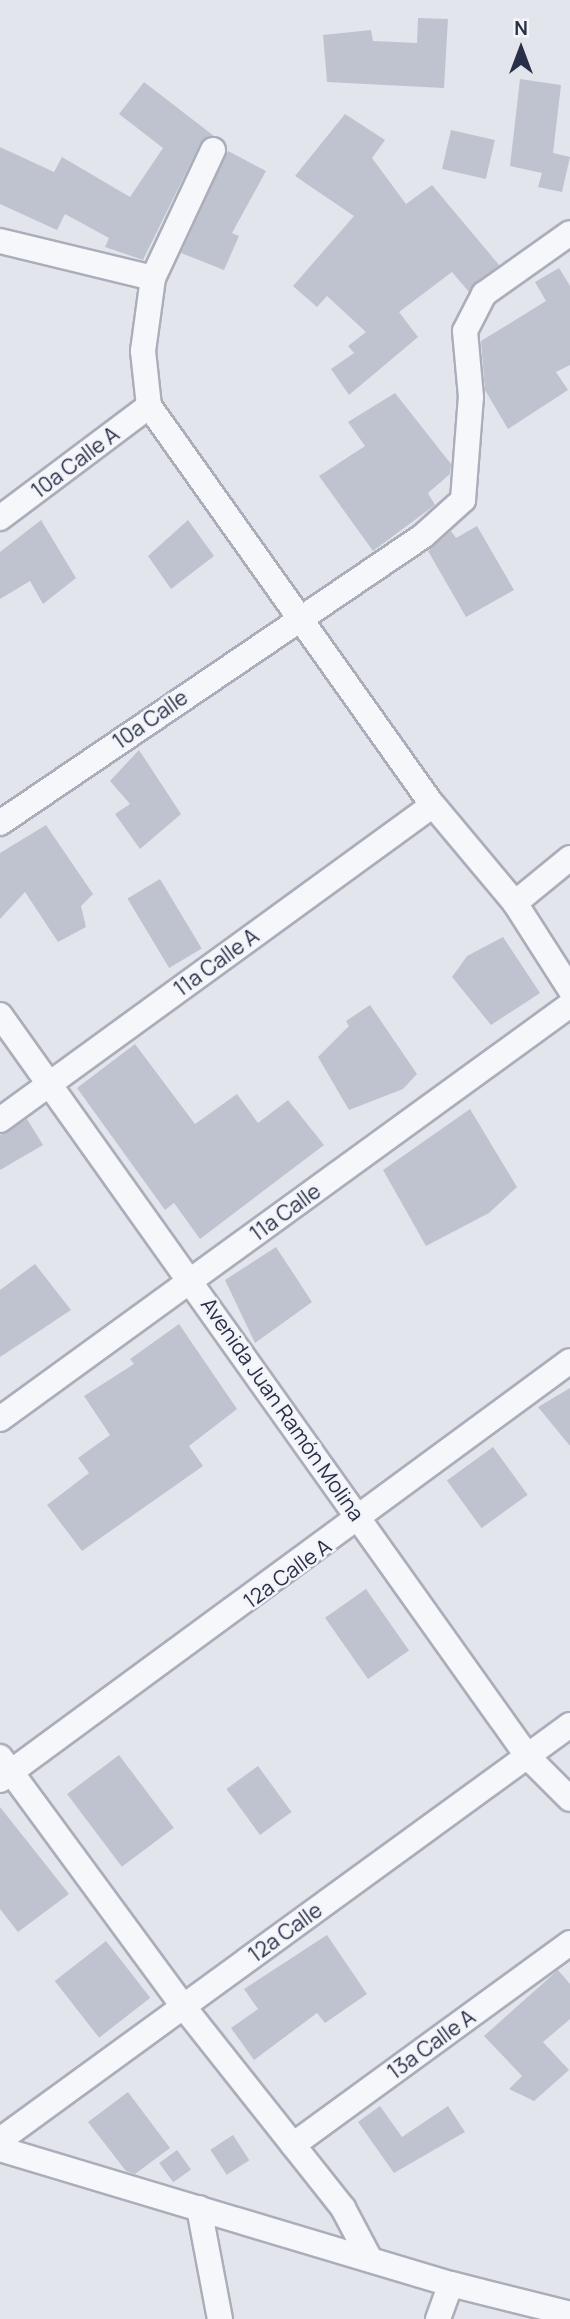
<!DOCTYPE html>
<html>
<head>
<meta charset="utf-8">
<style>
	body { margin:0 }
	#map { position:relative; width:570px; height:2319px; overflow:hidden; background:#e3e5ec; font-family:Manrope,sans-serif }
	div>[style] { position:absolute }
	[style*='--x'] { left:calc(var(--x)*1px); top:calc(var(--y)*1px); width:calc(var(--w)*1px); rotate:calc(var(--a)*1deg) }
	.building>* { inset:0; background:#bfc3d0; transform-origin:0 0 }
	.roads { filter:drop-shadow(2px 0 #abaeba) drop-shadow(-2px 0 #abaeba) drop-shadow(0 2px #abaeba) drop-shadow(0 -2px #abaeba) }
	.street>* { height:24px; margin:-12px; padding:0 12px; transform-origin:12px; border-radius:12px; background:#f6f7fa }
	span { translate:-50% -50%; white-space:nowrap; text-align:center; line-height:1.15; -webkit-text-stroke:5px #f3f4f9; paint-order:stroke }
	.street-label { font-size:21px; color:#282f46 }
	.north { position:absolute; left:486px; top:14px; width:70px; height:70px; -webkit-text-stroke:5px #f3f4f9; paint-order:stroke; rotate:0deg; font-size:19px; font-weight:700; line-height:28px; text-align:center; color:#282f46 }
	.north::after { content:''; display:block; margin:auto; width:24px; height:32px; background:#282f46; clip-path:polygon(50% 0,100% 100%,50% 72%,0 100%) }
</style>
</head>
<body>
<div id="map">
	<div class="building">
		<div style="clip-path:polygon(418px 18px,448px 19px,444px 88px,327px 82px,323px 35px,371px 30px,373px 41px,417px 43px)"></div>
		<div style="clip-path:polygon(520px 79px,561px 85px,553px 153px,570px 157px,562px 192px,538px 187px,542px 173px,510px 166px)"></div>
		<div style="clip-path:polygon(144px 82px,214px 136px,200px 144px,143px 260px,105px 247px,109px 238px,65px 214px,57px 230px,0 204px,0 147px,54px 172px,62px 157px,130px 197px,163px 148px,119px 114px)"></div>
		<div style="clip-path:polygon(345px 114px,385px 140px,372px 158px,406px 204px,432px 185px,499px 265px,469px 292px,452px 272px,399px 312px,418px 337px,349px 395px,331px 369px,354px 353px,348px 346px,366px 332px,327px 296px,317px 307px,293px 286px,354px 216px,295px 176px)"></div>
		<div style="left:451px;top:130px;width:45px;height:40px;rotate:13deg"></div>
		<div style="clip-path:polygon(228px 151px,266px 171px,232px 233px,239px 236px,224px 270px,181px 253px)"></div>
		<div style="clip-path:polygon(559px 268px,570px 286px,570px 365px,556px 372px,568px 390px,508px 429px,485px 390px,481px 341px,546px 301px,535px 282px)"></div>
		<div style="clip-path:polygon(395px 393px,451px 464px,450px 474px,428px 493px,435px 505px,373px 551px,319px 476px,365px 446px,348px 422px)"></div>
		<div style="clip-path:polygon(41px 520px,76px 578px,43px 604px,30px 581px,0 599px,0 552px)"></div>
		<div style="clip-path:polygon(188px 520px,214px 556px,171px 589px,148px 556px)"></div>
		<div style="clip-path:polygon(477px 526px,514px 590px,466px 617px,428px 551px,451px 531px,456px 538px)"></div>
		<div style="clip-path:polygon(139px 750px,181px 814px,140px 849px,115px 814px,130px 804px,110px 781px)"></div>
		<div style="clip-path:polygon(46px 825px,93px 894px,81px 906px,86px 927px,58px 942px,25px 892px,0 919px,0 853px)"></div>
		<div style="left:160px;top:879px;width:81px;height:38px;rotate:59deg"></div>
		<div style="clip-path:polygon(503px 937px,540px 993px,491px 1025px,452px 977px,467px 956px)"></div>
		<div style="clip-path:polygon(370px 1005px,417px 1074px,403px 1089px,349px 1110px,318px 1057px,349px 1026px,346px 1021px)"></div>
		<div style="clip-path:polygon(135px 1044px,195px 1124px,237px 1094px,258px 1123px,288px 1100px,324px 1145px,200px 1239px,174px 1203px,165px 1210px,77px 1088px)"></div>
		<div style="clip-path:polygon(470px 1109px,517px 1187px,489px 1213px,426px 1246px,383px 1170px)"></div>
		<div style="clip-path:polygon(27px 1119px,43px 1145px,0 1170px,0 1135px)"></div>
		<div style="clip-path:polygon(276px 1247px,312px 1302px,255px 1343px,225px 1280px)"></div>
		<div style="clip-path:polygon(35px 1264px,71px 1310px,0 1357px,0 1290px)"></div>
		<div style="clip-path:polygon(179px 1324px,237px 1409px,189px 1446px,203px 1466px,82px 1551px,47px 1505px,89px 1473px,78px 1458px,110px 1435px,84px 1396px,134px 1364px,130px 1359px)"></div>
		<div style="clip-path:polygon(570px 1388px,570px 1446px,538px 1407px)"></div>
		<div style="left:493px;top:1447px;width:59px;height:57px;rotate:54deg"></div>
		<div style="left:366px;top:1589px;width:75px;height:50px;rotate:55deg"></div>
		<div style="left:119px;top:1755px;width:91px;height:65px;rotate:53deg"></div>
		<div style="left:258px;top:1766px;width:57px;height:39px;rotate:54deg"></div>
		<div style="clip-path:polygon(0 1807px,69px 1894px,18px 1932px,0 1909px)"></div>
		<div style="clip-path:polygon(327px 1935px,367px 1994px,325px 2023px,317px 2013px,254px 2060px,231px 2028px,258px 2009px,244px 1989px)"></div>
		<div style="left:106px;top:1941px;width:72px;height:65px;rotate:52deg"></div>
		<div style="clip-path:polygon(558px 1970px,570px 1984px,570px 2019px,543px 2042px,569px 2070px,534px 2101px,509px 2089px,522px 2076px,484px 2036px)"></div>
		<div style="clip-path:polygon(128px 2092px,170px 2148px,135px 2174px,126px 2171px,88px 2122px)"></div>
		<div style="clip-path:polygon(380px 2106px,402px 2137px,448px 2106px,465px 2132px,394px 2173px,358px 2122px)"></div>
		<div style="left:233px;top:2135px;width:30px;height:27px;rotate:57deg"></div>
		<div style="left:177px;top:2150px;width:24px;height:22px;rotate:54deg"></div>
	</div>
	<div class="roads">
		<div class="street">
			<div style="--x:213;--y:150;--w:141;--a:115.1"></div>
			<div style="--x:153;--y:278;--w:74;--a:97.8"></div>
			<div style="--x:143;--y:351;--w:55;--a:83.8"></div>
			<div style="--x:149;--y:406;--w:490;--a:54.6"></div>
			<div style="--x:433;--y:805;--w:128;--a:50.1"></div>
			<div style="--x:515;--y:903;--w:102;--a:57.4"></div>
			<div style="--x:0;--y:241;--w:157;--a:13.6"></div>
			<div style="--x:0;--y:518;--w:186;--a:-36.9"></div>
			<div style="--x:0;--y:823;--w:511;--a:-34.16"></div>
			<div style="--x:423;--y:536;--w:54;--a:-42"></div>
			<div style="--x:463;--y:500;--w:103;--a:-85.6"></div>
			<div style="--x:471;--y:397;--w:66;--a:-95.2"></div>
			<div style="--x:465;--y:331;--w:42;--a:-62.8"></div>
			<div style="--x:484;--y:294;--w:105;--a:-35.3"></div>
			<div style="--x:515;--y:903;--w:71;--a:-39.3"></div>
			<div style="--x:0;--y:1015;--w:911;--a:54.56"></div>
			<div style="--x:528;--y:1757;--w:59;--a:45"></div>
			<div style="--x:0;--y:1120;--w:535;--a:-36.04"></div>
			<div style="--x:0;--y:1419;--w:704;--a:-35.99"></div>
			<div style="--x:0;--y:1757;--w:309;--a:53.7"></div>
			<div style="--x:183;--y:2006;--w:258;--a:51.6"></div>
			<div style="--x:343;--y:2208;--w:58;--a:62.1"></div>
			<div style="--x:0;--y:1780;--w:707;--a:-36.32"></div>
			<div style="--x:0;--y:2140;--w:705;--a:-36.06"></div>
			<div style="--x:293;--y:2145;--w:343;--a:-36.1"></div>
			<div style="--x:0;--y:2149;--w:471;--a:16.7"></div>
			<div style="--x:451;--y:2284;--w:123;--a:14.1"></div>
			<div style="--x:199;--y:2208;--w:113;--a:79.3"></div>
			<div style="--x:438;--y:2319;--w:37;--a:-70"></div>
		</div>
	</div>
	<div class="street-label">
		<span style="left:75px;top:462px;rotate:-37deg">10a Calle A</span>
		<span style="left:150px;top:719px;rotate:-35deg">10a Calle</span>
		<span style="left:216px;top:962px;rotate:-36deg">11a Calle A</span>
		<span style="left:285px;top:1212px;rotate:-36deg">11a Calle</span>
		<span style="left:283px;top:1409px;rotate:55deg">Avenida Juan Ramón Molina</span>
		<span style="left:287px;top:1573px;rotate:-36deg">12a Calle A</span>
		<span style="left:285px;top:1932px;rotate:-36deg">12a Calle</span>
		<span style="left:431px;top:2044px;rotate:-36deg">13a Calle A</span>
	</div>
	<div class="north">N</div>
</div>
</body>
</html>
